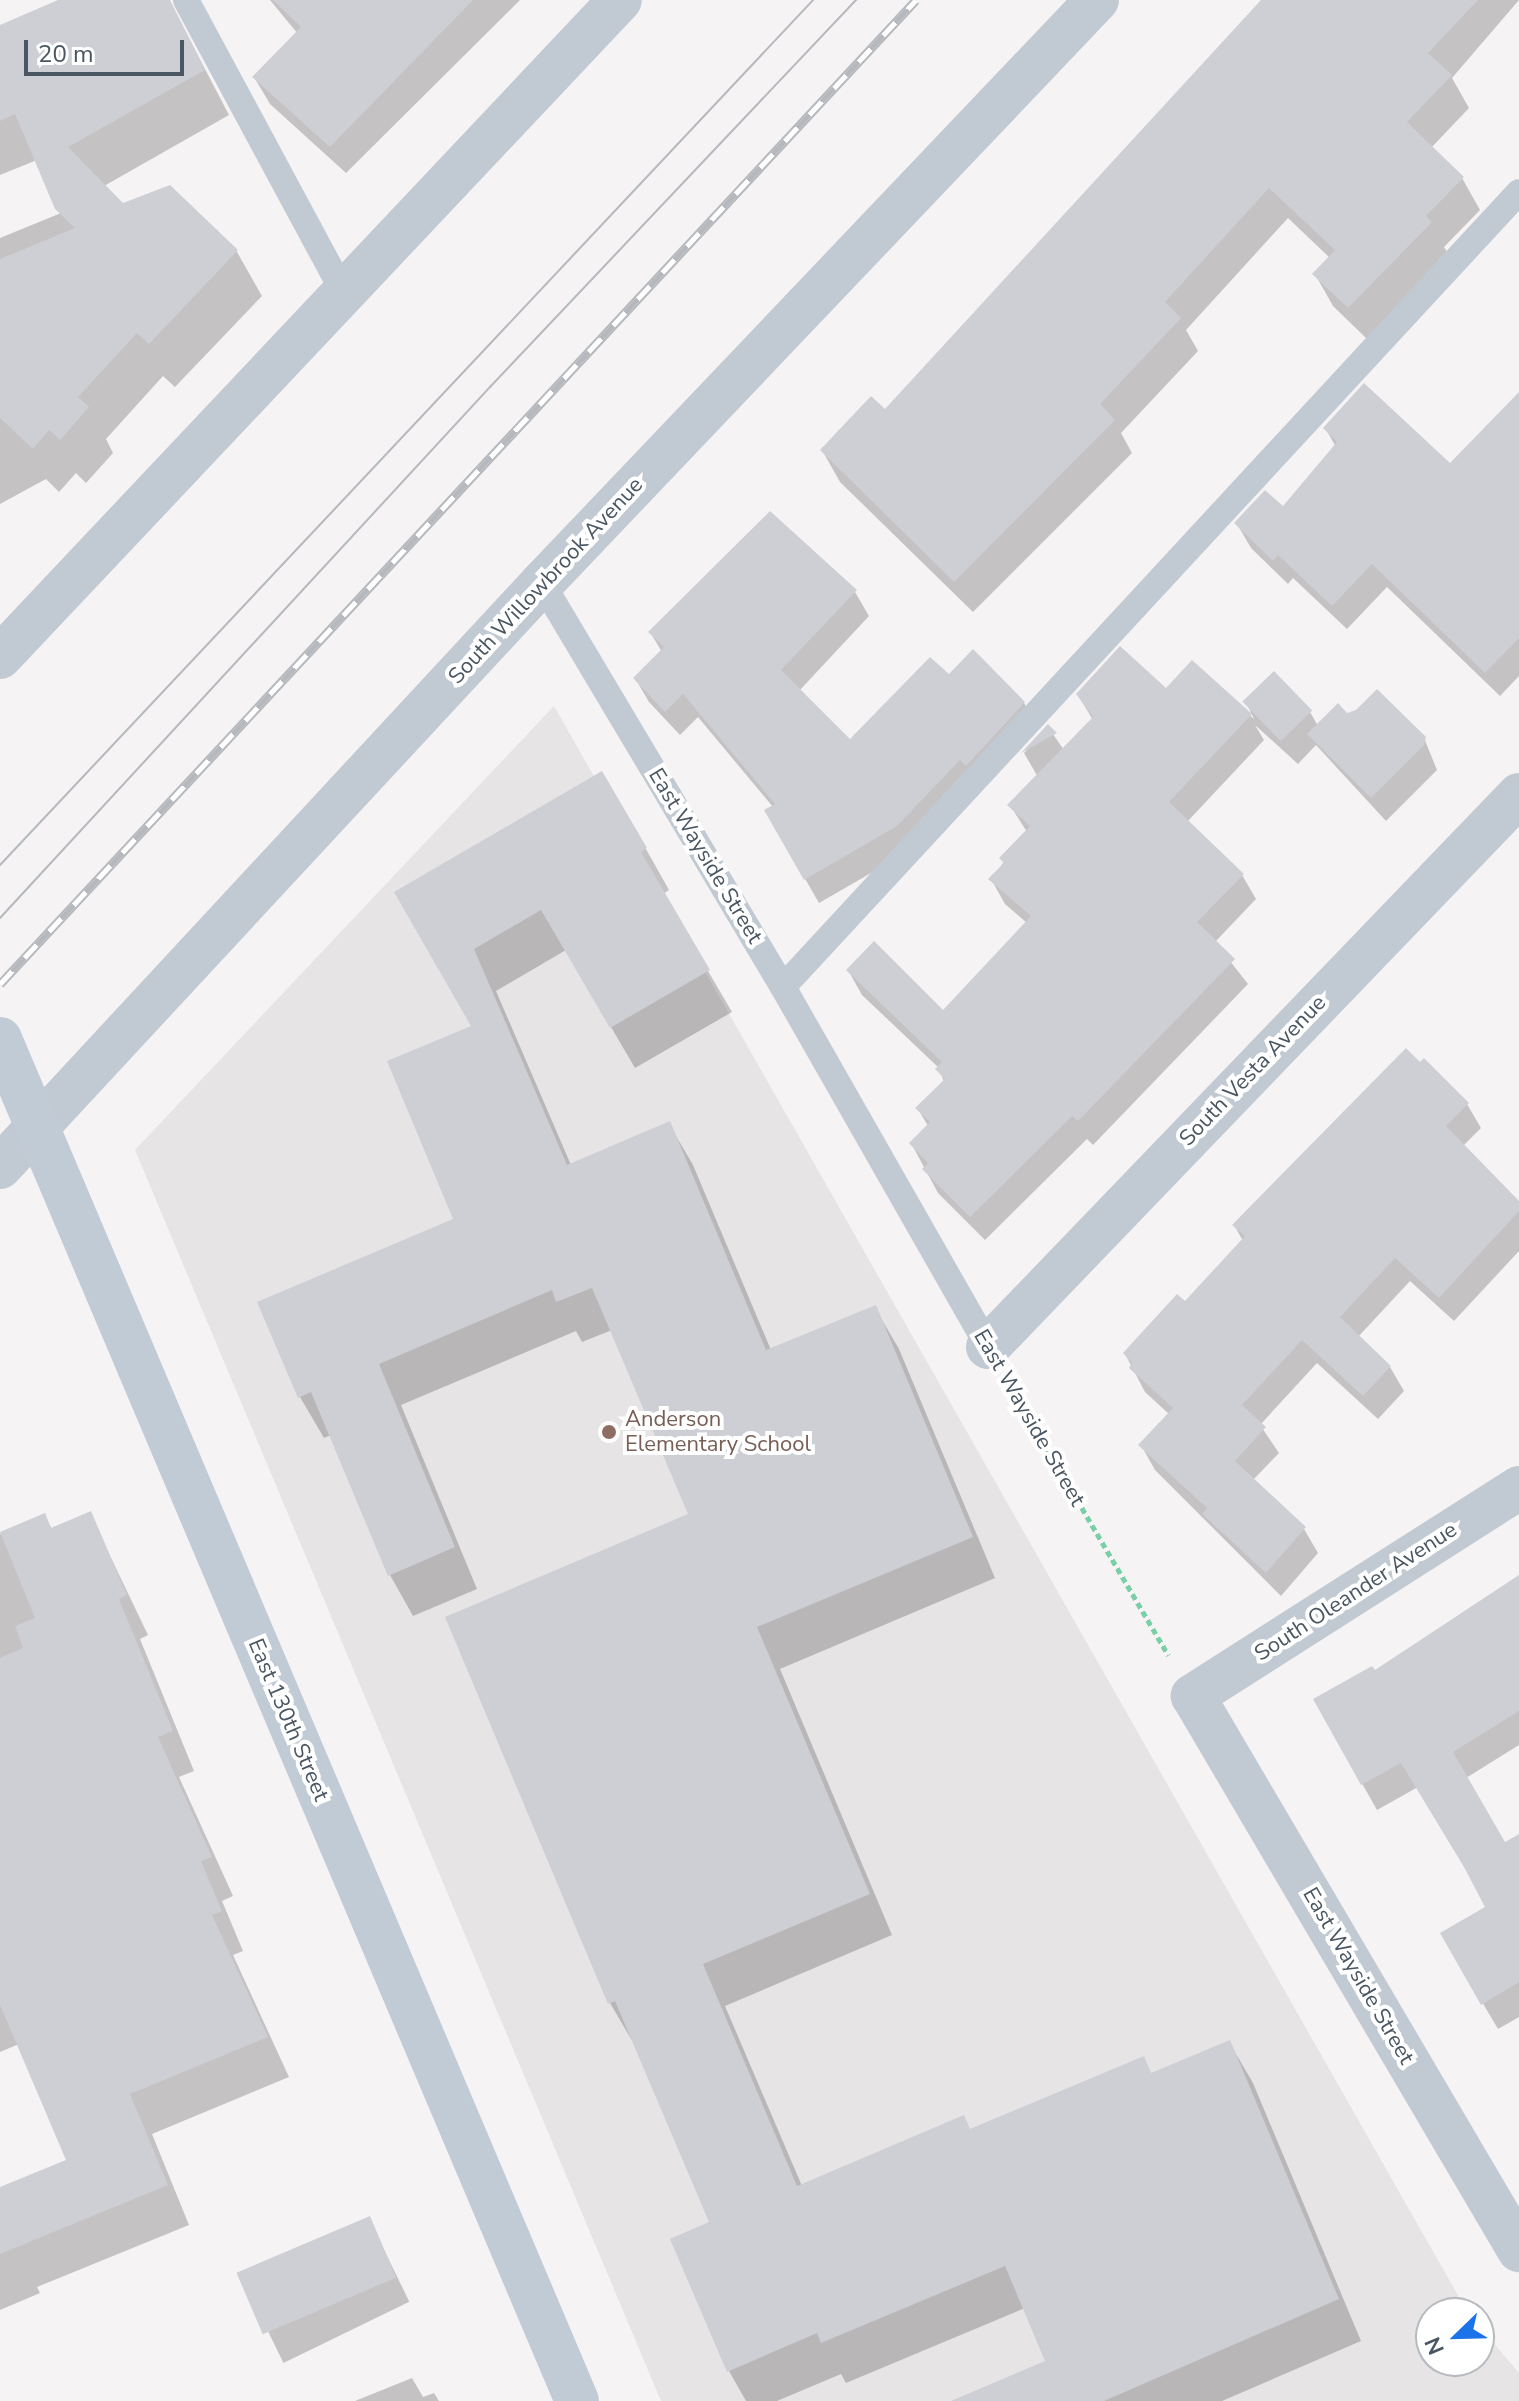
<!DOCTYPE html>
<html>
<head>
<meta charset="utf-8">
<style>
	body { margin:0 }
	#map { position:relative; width:1519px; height:2401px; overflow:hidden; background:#f5f3f3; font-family:"Nunito Sans",sans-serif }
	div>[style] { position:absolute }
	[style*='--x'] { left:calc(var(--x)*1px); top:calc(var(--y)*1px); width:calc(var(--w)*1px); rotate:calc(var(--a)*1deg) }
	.education>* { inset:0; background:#e6e4e5 }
	.shadow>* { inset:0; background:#0003; transform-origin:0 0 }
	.building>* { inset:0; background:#cdcfd5; transform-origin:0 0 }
	.path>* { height:5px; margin-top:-2.5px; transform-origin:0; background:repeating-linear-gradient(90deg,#7ad0a6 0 6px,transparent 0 10px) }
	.lane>* { height:26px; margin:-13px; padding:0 13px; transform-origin:13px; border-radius:13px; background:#c1cad2 }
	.street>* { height:44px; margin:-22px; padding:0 22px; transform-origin:22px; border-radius:22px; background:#c1cad2 }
	.secondary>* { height:44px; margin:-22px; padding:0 22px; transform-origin:22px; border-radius:22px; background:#c1cbd6 }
	.tram>* { height:2px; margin:-1px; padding:0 1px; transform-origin:1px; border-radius:1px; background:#b5b8bd }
	.rail>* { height:9px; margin-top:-4.5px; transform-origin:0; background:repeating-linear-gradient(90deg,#fff 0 18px,#b5b8bd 0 36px); box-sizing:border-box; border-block:2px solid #b5b8bd }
	.dots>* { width:22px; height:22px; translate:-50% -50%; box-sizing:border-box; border:4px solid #fff; border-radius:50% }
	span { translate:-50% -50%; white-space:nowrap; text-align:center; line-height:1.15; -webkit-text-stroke:8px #fff; paint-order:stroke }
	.street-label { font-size:22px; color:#4a5661 }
	.education-label { font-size:22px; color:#785e54 }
	.left { translate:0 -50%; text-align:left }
	.north { position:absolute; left:1415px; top:2297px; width:80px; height:80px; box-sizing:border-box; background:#fff; border:2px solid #b7bbc0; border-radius:50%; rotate:247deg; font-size:22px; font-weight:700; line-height:32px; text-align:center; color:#4a5661 }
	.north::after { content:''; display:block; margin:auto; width:28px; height:36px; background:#1a73e8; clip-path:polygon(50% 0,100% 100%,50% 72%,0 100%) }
	.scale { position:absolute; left:24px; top:40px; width:160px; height:36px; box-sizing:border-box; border:4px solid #4a5661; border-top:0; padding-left:10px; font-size:24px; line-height:28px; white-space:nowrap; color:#4a5661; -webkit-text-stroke:6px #fff; paint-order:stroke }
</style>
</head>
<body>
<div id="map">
	<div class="education">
		<div style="clip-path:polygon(554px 706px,1468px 2313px,1431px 2313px,1431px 2361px,1479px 2361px,1479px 2326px,1519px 2373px,1519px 2401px,661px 2401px,135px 1150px)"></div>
	</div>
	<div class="shadow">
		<div style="clip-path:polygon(82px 0,169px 0,229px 115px,104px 186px,123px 205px,170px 187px,237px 252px,262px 296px,175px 387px,163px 376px,106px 439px,113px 453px,86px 483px,76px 473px,59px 492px,46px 479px,0 504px,0 238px,61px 213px,37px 160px,0 175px,0 27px)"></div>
		<div style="clip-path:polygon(270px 0,520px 0,346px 173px,270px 104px,254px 77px,298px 34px)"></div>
		<div style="clip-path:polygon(1264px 0,1519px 0,1452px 78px,1469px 108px,1431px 148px,1462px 178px,1480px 210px,1444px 247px,1449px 255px,1367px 339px,1333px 306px,1315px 274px,1330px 258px,1288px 218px,1186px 330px,1198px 351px,1121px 433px,1132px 453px,973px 612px,840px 482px,822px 450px,885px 412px)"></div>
		<div style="clip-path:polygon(1519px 395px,1519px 676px,1500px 696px,1387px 587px,1347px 629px,1293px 578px,1288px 584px,1251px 548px,1237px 524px,1283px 509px,1336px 447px,1325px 428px,1451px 466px)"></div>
		<div style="clip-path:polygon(855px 592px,869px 616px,799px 691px,850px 742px,949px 677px,1024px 703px,1038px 727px,911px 850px,819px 903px,766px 811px,773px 807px,698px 717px,680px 735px,649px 702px,635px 678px,662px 652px,650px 632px)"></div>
		<div style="clip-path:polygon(1192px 663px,1254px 719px,1246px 702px,1310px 712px,1318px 726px,1347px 715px,1424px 738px,1437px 770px,1386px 821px,1316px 745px,1298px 764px,1255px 725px,1264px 740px,1187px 822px,1242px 875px,1256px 899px,1215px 942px,1248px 984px,1093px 1145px,1087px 1139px,985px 1240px,938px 1193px,911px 1143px,928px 1126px,918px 1109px,944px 1082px,939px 1068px,862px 995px,848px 970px,943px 1012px,1027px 923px,1005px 904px,991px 879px,1027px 832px,1010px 805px,1038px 777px,1024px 753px,1048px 727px,1064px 750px,1093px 720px,1078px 695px,1166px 691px)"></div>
		<div style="clip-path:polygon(646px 849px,669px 890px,663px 894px,732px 1012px,635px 1068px,566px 950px,496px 991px,571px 1165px,669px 1124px,693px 1165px,771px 1350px,875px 1308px,899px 1349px,995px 1578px,780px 1669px,892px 1935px,725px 2006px,802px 2186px,970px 2130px,1143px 2058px,1152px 2075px,1229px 2042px,1253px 2083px,1361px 2341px,1222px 2401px,955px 2401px,1048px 2362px,1025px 2308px,846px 2383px,841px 2374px,777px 2401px,746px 2401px,729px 2371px,712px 2223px,634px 2044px,610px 2003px,690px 1515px,612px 1330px,582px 1342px,576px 1331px,401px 1405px,477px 1589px,413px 1616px,390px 1575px,331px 1435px,324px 1438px,300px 1397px,260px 1303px,456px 1220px,474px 1027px,397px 893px)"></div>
		<div style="clip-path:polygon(1467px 1104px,1481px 1128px,1463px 1146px,1519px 1204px,1519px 1251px,1454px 1321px,1410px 1281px,1358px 1337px,1390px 1367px,1404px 1391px,1378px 1419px,1317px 1363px,1260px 1425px,1279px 1453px,1253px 1480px,1304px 1529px,1318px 1553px,1281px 1596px,1155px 1470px,1141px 1445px,1170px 1415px,1145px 1392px,1125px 1354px,1185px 1304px,1243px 1241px,1234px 1225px)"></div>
		<div style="clip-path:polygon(90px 1514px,148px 1635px,140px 1639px,194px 1771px,179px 1777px,233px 1896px,222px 1901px,243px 1951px,233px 1955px,289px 2077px,152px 2134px,189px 2225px,37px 2287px,40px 2293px,0 2310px,0 2192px,68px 2161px,19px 2044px,0 2052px,0 1534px,44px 1515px,52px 1529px)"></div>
		<div style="clip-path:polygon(1519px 1577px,1519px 1745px,1466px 1778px,1505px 1845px,1519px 1848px,1519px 2017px,1498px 2029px,1442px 1934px,1488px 1907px,1418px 1787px,1377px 1810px,1315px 1700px,1374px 1673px)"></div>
		<div style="left:369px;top:2219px;width:92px;height:140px;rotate:64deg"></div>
		<div style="clip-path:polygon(412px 2378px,423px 2397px,434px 2393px,439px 2401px,355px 2401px)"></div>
	</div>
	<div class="building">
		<div style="clip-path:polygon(58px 0,170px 0,205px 70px,68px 147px,123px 203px,170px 185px,238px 250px,149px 344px,137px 333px,78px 397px,89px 407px,60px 440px,49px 430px,33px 449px,0 418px,0 259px,75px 228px,55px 209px,15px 114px,0 121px,0 25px)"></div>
		<div style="clip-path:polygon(273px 0,473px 0,330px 147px,252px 77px,301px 27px)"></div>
		<div style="clip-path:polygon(1261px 0,1478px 0,1428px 53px,1452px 75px,1407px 122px,1464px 177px,1426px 216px,1432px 222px,1348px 308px,1312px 274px,1335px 250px,1269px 188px,1165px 302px,1181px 318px,1100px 404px,1115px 420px,954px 582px,820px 450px,871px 396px,885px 409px)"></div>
		<div style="clip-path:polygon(1364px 383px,1450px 463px,1519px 392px,1519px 638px,1485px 673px,1372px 564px,1332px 606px,1278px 555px,1273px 561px,1234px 523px,1265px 490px,1283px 506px,1337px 442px,1323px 428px)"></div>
		<div style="clip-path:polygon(770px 511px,857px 590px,781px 670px,850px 739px,930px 657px,949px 674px,973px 649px,1025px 702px,966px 766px,960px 760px,897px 826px,804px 880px,764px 810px,775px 804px,683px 694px,665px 712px,633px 678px,664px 647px,648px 632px)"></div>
		<div style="clip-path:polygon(1120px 646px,1166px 688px,1192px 660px,1252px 714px,1169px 802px,1244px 874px,1197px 922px,1235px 959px,1078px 1121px,1072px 1116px,970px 1217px,922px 1169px,928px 1163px,909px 1143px,930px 1122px,915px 1108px,945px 1079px,935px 1069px,942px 1062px,846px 970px,874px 941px,943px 1010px,1031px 916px,988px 879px,1004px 863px,999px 858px,1030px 826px,1007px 805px,1093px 717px,1076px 694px)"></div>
		<div style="left:1274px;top:671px;width:55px;height:44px;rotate:46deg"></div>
		<div style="clip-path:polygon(1377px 689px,1426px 737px,1424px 745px,1371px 798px,1307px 734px,1338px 703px,1347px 713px,1356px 710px)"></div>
		<div style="clip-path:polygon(1048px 724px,1057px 733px,1021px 753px)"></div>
		<div style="clip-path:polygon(602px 771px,647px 848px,641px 852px,710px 970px,610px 1028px,541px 910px,474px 949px,567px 1165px,670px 1121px,766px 1350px,876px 1305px,973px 1537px,757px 1627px,870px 1894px,703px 1964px,797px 2186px,964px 2115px,970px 2129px,1144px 2056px,1151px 2073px,1230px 2040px,1339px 2299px,1104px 2401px,951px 2401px,1045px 2361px,1005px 2266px,821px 2343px,817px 2333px,727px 2372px,670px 2239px,709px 2222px,615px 2001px,608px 2004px,445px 1617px,688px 1514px,592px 1288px,556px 1302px,552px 1290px,379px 1364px,455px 1547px,388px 1576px,311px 1392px,298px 1398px,257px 1302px,453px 1219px,387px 1061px,471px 1026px,394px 892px)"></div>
		<div style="clip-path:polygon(1406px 1048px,1420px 1062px,1424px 1058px,1469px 1103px,1446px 1126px,1519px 1201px,1519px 1211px,1439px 1298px,1395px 1258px,1340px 1317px,1391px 1366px,1363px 1396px,1302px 1340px,1242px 1405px,1266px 1427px,1235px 1461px,1306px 1527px,1266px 1573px,1202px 1514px,1207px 1508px,1138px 1445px,1173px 1408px,1129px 1368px,1132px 1363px,1123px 1353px,1177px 1294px,1185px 1301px,1245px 1236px,1232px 1225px)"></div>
		<div style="clip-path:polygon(91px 1511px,127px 1595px,119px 1599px,173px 1731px,158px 1737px,212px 1857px,201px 1861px,222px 1911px,212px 1915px,268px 2037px,130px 2094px,168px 2185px,0 2254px,0 2187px,66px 2160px,0 2005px,0 1658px,23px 1648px,15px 1626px,35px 1618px,0 1532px,45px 1513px,51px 1528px)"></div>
		<div style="clip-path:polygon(1519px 1575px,1519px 1711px,1453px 1752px,1505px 1842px,1519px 1834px,1519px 1982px,1481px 2005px,1440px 1933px,1485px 1907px,1464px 1867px,1401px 1763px,1361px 1785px,1313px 1699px,1372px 1666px,1375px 1670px)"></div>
		<div style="left:370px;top:2216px;width:67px;height:145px;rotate:67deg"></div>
	</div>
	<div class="path">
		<div style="--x:1011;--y:1387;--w:311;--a:59.6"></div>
	</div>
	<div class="lane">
		<div style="--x:186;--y:0;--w:329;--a:61.7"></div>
		<div style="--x:542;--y:583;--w:470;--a:59.2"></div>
		<div style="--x:783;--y:987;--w:414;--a:60.3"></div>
		<div style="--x:783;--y:987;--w:1083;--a:-47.21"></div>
	</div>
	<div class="street">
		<div style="--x:0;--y:657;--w:903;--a:-46.66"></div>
		<div style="--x:0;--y:1167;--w:797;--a:-47.14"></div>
		<div style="--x:542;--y:583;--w:805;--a:-46.41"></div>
		<div style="--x:988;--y:1347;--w:766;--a:-46.11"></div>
		<div style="--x:1519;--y:1488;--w:387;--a:147.5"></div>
		<div style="--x:1193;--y:1696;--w:643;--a:59.53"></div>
	</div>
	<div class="secondary">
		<div style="--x:0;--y:1039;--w:1479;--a:67.04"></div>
	</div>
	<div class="tram">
		<div style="--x:0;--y:865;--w:1187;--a:-46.77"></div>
		<div style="--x:0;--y:918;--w:723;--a:-47.3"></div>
		<div style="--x:490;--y:387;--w:533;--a:-46.6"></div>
	</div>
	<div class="rail">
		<div style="--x:0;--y:984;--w:1344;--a:-47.05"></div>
	</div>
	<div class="dots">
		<div style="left:609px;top:1432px;background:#8d6e63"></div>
	</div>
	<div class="street-label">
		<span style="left:546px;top:581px;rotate:-47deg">South Willowbrook Avenue</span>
		<span style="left:705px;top:856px;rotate:59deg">East Wayside Street</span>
		<span style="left:1253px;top:1071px;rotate:-46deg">South Vesta Avenue</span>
		<span style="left:1029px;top:1418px;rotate:60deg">East Wayside Street</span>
		<span style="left:1356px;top:1592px;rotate:-33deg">South Oleander Avenue</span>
		<span style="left:288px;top:1720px;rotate:67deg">East 130th Street</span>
		<span style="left:1358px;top:1976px;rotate:60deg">East Wayside Street</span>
	</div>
	<div class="education-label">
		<span class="left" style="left:625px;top:1432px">Anderson<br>Elementary School</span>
	</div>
	<div class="north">N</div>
	<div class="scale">20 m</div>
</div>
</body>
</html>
